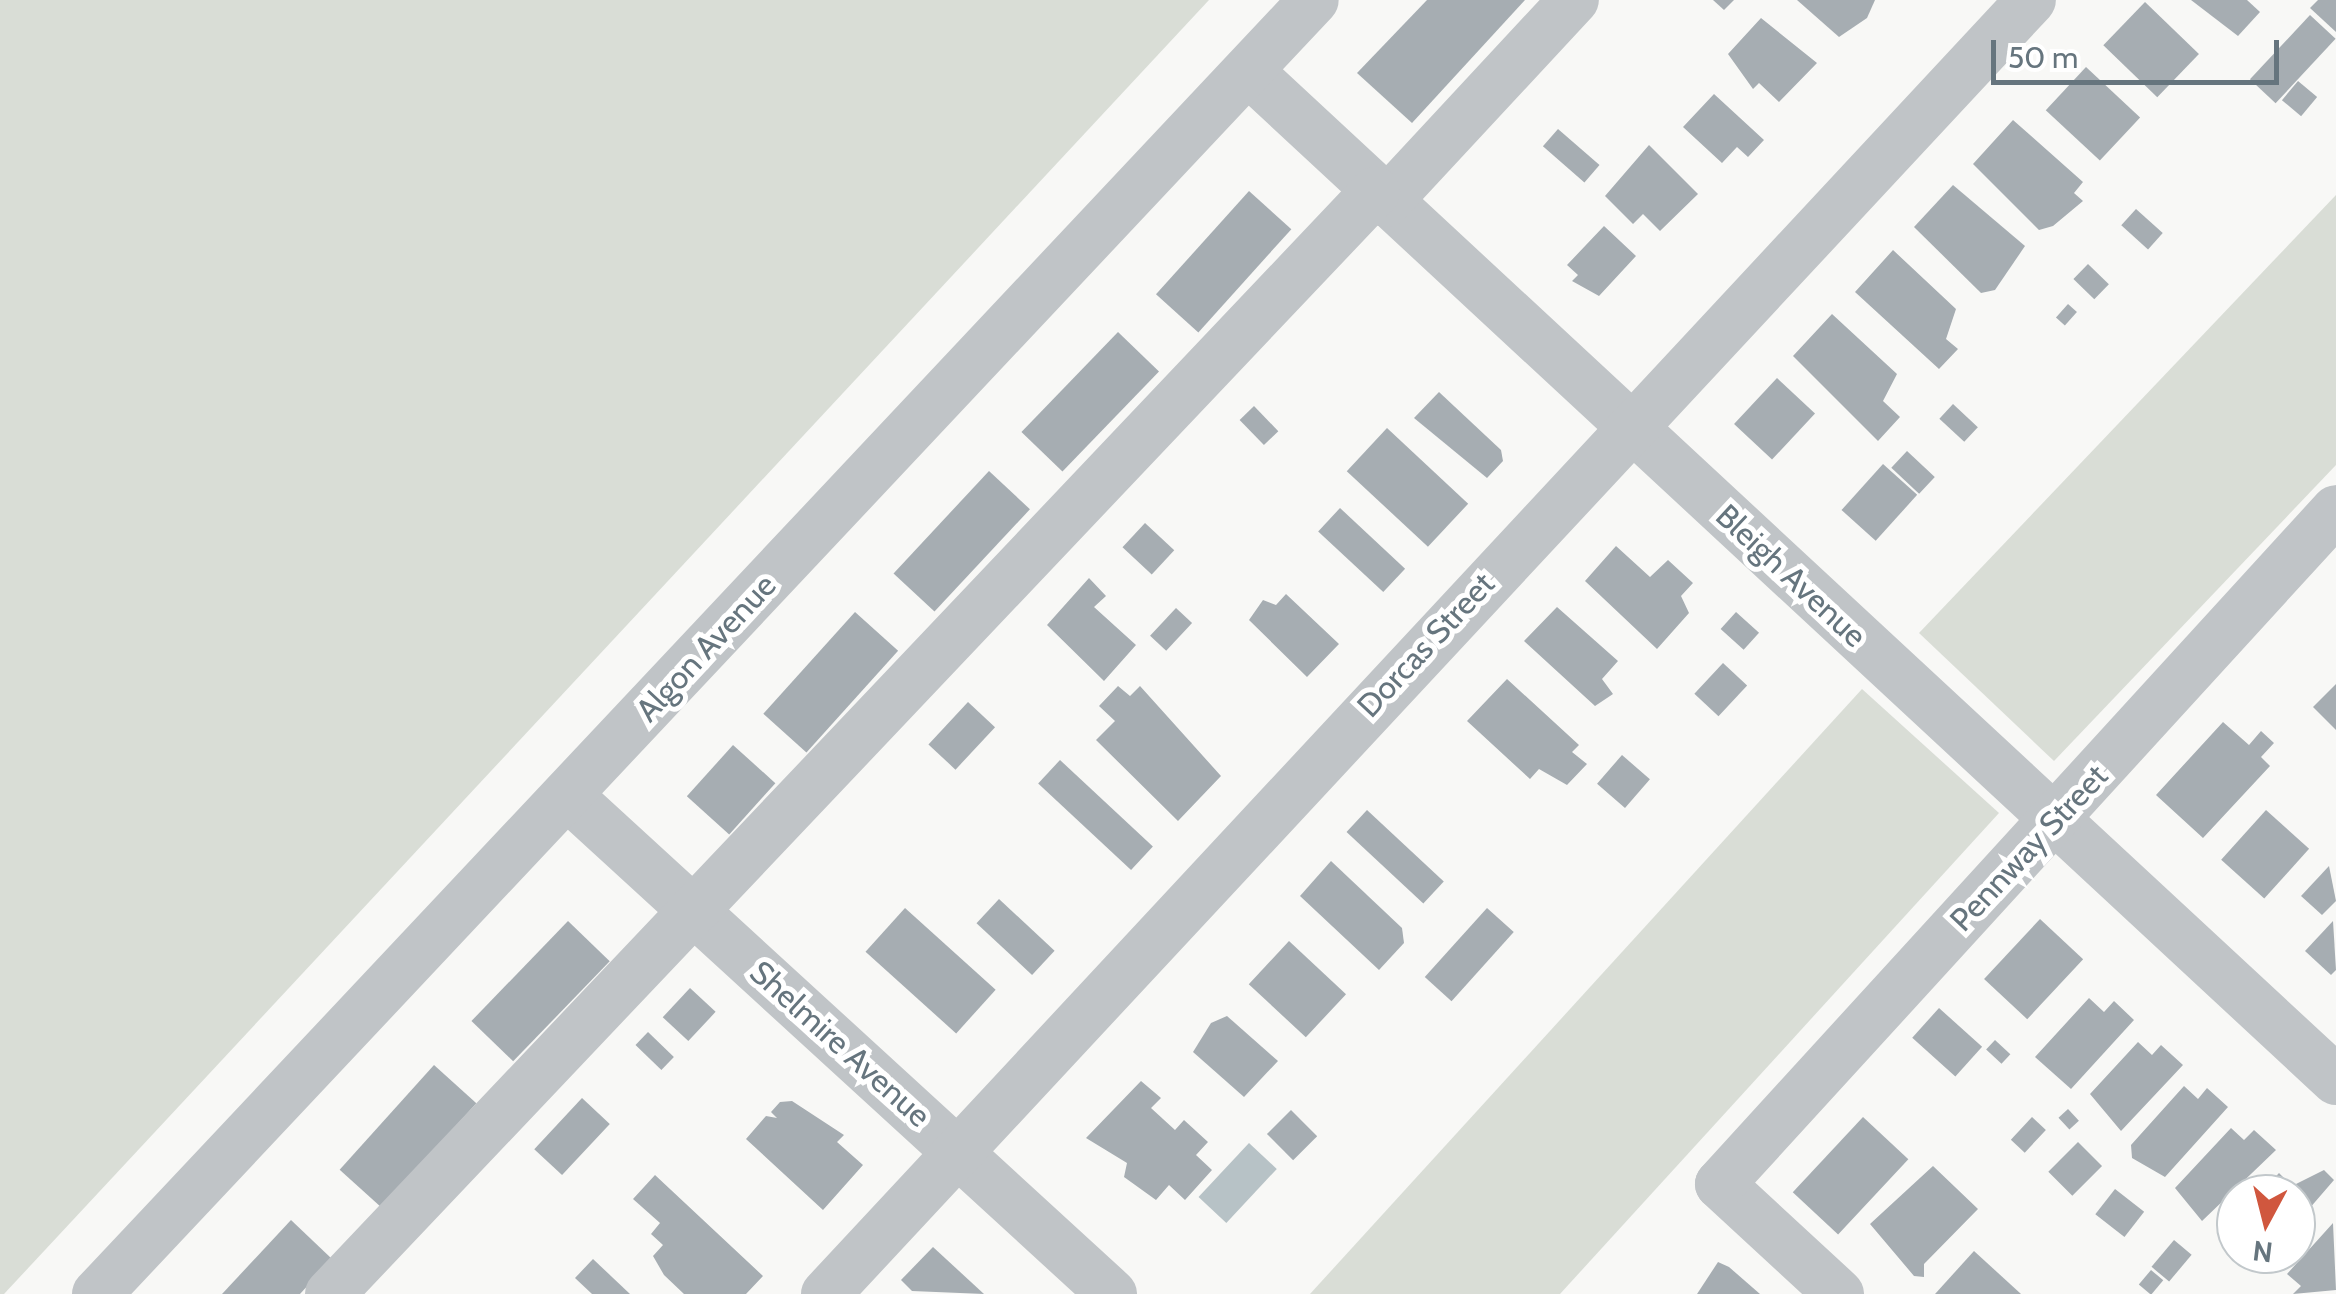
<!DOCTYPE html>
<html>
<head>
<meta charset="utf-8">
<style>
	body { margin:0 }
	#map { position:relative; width:2336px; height:1294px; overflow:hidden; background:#f8f8f6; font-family:Cabin,sans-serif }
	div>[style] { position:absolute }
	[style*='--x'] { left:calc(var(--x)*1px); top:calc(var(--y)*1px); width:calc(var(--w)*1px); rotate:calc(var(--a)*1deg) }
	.green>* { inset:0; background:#d9ddd6 }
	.water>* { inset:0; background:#b7c2c6; transform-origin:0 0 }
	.building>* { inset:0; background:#a6adb2; transform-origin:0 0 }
	.minor>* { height:50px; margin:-25px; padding:0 25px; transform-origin:25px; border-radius:25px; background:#c0c4c7 }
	span { translate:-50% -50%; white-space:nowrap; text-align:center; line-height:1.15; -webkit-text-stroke:10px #fff; paint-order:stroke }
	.street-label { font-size:32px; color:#66757e }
	.north { position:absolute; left:2216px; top:1174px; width:100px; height:100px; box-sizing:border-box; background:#fff; border:2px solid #c2c8cb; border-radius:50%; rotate:187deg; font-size:28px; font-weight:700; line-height:40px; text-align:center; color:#66757e }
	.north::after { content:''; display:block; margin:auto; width:35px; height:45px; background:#d0573e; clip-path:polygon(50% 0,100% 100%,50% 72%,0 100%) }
	.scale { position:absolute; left:1991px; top:40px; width:288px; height:45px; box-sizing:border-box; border:5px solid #66757e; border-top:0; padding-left:12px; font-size:30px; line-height:35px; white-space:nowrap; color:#66757e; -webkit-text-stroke:8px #fff; paint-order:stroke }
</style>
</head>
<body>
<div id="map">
	<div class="green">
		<div style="clip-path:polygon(0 0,1209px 0,4px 1294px,0 1294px)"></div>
		<div style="clip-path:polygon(2336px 195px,2336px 465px,2054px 761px,1919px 633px)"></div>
		<div style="clip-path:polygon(1862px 689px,1999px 813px,1560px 1294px,1310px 1294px)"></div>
	</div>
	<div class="water">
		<div style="left:1249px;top:1143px;width:38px;height:74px;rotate:43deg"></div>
	</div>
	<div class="building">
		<div style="clip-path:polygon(1427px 0,1525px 0,1412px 123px,1357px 73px)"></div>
		<div style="clip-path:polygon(1713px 0,1734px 0,1724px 10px)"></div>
		<div style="clip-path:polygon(1797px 0,1875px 0,1867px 18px,1839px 37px)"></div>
		<div style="clip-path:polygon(2191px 0,2247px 0,2260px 12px,2238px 36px)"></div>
		<div style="clip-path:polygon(2318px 0,2336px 0,2336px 32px,2310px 8px)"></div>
		<div style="left:2145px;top:2px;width:75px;height:60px;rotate:44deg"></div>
		<div style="left:2310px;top:15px;width:35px;height:88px;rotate:43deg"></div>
		<div style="clip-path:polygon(1761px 18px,1817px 63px,1779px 102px,1759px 83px,1753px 89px,1728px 54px)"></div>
		<div style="left:2086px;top:67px;width:74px;height:59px;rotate:43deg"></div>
		<div style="left:2298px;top:81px;width:25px;height:25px;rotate:40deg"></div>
		<div style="clip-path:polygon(1714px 94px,1764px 140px,1748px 157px,1737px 147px,1722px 163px,1683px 127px)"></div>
		<div style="clip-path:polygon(2013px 120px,2083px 182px,2074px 193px,2083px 201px,2053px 226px,2039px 230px,1973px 164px)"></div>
		<div style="left:1558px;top:129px;width:55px;height:23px;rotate:41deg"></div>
		<div style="clip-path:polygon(1649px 145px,1698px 194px,1660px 231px,1643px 214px,1633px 224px,1605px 196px)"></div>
		<div style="clip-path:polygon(1953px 185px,2025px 246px,1995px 290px,1981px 293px,1914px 227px)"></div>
		<div style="left:1249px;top:191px;width:57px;height:139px;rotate:42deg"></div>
		<div style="left:2136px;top:209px;width:36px;height:22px;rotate:42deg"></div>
		<div style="clip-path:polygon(1604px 226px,1636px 256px,1599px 296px,1572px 281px,1578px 275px,1567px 265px)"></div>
		<div style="clip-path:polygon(1893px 250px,1956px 309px,1946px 339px,1958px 349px,1939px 369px,1855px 292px)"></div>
		<div style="left:2088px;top:264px;width:29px;height:21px;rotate:44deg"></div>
		<div style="left:2068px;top:304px;width:12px;height:18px;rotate:42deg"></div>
		<div style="clip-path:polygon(1832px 314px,1897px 374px,1883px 401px,1900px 417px,1878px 441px,1793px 356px)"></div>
		<div style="left:1118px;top:332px;width:57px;height:139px;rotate:44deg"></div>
		<div style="left:1777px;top:378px;width:52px;height:63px;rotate:43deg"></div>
		<div style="clip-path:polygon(1439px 392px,1501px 450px,1503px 461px,1487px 478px,1414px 418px)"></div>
		<div style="left:1953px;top:404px;width:34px;height:20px;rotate:43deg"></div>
		<div style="left:1254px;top:406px;width:35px;height:20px;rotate:46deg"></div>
		<div style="left:1387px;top:428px;width:111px;height:59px;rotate:43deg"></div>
		<div style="left:1907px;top:451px;width:38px;height:23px;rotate:43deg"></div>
		<div style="left:1883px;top:464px;width:46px;height:62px;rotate:42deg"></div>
		<div style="left:989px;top:471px;width:56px;height:140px;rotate:43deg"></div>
		<div style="left:1340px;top:508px;width:89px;height:32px;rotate:43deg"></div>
		<div style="left:1145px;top:523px;width:40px;height:33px;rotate:43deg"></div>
		<div style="clip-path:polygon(1616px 546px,1650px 577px,1668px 560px,1693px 583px,1681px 596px,1689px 613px,1657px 649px,1585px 581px)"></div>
		<div style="clip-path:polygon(1089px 578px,1106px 596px,1094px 607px,1136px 645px,1104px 681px,1047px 625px)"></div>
		<div style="clip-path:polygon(1286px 594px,1339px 644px,1307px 677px,1249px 620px,1263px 600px,1276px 605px)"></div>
		<div style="clip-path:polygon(1557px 607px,1618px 661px,1602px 679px,1613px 694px,1595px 706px,1524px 641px)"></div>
		<div style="left:1176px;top:608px;width:22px;height:38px;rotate:43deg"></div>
		<div style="left:855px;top:612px;width:58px;height:137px;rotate:42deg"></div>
		<div style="left:1736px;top:612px;width:31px;height:23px;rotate:42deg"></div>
		<div style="left:1723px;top:663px;width:33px;height:42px;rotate:43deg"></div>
		<div style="clip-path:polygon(1507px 679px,1579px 745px,1572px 752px,1587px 764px,1567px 785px,1539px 769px,1530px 779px,1467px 721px)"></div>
		<div style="clip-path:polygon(2336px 684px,2336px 730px,2313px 707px)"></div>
		<div style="clip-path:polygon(1118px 686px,1130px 696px,1140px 686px,1221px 776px,1178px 821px,1096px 740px,1115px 721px,1099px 706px)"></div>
		<div style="left:968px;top:702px;width:37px;height:58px;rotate:43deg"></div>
		<div style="clip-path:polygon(2223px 722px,2249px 745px,2261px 731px,2274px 743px,2261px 757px,2270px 766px,2203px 838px,2156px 795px)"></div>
		<div style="left:733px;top:745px;width:57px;height:69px;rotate:42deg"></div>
		<div style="left:1622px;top:755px;width:37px;height:38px;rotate:41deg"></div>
		<div style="left:1060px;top:760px;width:127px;height:32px;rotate:43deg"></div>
		<div style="left:1367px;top:810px;width:105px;height:30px;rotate:43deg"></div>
		<div style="left:2266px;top:810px;width:58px;height:67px;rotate:42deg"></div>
		<div style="clip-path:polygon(1331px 861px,1402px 928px,1404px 943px,1379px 970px,1300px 896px)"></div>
		<div style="clip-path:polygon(2329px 866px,2336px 901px,2322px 915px,2301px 896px)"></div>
		<div style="left:999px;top:899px;width:76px;height:33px;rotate:43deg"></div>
		<div style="left:905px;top:908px;width:122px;height:59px;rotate:42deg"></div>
		<div style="left:1487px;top:908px;width:36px;height:93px;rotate:42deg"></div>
		<div style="left:2040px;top:919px;width:59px;height:82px;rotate:43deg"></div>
		<div style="left:568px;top:921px;width:58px;height:139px;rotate:44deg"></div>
		<div style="clip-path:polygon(2333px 921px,2336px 970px,2331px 975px,2305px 951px)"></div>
		<div style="left:1289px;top:941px;width:78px;height:59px;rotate:43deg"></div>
		<div style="left:690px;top:988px;width:35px;height:40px;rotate:43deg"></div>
		<div style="clip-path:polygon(2089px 998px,2104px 1012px,2114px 1001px,2134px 1020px,2071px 1089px,2035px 1057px)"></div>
		<div style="left:1939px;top:1008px;width:58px;height:40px;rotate:42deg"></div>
		<div style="clip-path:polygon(1227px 1016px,1278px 1061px,1244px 1097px,1193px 1052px,1211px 1023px)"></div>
		<div style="left:648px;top:1032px;width:36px;height:18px;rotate:44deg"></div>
		<div style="left:1995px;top:1040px;width:21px;height:13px;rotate:43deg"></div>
		<div style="clip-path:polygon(2138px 1042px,2152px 1055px,2161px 1045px,2183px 1065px,2121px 1131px,2090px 1094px)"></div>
		<div style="left:434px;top:1065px;width:57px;height:141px;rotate:42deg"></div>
		<div style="clip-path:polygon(1141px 1081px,1161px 1098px,1151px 1108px,1175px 1130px,1184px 1120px,1208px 1142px,1196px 1155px,1212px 1170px,1185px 1200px,1169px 1185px,1156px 1200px,1124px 1177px,1127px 1163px,1086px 1138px)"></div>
		<div style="clip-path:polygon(2184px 1086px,2198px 1099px,2207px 1088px,2228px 1107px,2165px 1177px,2132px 1158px,2131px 1145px)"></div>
		<div style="left:582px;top:1098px;width:38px;height:70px;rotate:43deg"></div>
		<div style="clip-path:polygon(792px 1101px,844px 1135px,837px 1142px,863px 1165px,823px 1210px,746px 1139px,766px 1116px,777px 1118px,771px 1112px,780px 1102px)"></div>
		<div style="left:2068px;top:1109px;width:16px;height:13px;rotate:47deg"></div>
		<div style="left:1291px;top:1110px;width:37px;height:34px;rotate:45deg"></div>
		<div style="left:1863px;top:1117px;width:62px;height:103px;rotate:43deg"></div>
		<div style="left:2032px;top:1117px;width:19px;height:31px;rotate:43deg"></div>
		<div style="clip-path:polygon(2231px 1128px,2244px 1140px,2254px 1130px,2276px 1150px,2202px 1221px,2175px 1188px)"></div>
		<div style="left:2078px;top:1142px;width:34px;height:42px;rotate:45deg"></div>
		<div style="clip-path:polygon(1933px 1166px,1978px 1209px,1924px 1264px,1924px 1277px,1914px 1276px,1870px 1224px)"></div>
		<div style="clip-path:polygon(2324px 1170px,2334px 1180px,2296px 1224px,2296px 1194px,2259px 1194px,2279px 1173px,2292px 1186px)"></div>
		<div style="clip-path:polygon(655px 1175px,763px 1276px,746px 1294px,684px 1294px,664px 1275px,653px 1256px,663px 1245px,651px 1234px,660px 1223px,633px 1199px)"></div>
		<div style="left:2115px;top:1189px;width:37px;height:32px;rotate:38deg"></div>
		<div style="clip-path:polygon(291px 1220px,332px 1259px,300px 1294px,222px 1294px)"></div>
		<div style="clip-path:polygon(2333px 1223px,2336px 1290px,2293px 1294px,2301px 1286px,2287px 1274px)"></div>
		<div style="left:2174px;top:1240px;width:23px;height:35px;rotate:40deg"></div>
		<div style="clip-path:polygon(933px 1247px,984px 1294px,912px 1291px,901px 1280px)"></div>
		<div style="clip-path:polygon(1974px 1251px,2021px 1294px,1935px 1294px)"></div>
		<div style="clip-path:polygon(593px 1259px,630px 1294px,592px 1294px,575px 1278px)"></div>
		<div style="clip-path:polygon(1718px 1262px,1729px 1267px,1760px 1294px,1697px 1294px)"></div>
		<div style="left:2151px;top:1270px;width:16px;height:19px;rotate:40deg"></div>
	</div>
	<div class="minor">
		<div style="--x:1248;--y:71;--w:1484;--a:42.84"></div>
		<div style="--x:1386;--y:202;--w:276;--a:-47.1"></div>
		<div style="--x:567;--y:795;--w:739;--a:42.48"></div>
		<div style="--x:97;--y:1294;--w:1776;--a:-46.76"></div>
		<div style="--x:330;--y:1294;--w:1519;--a:-46.52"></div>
		<div style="--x:826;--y:1294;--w:1768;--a:-47.04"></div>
		<div style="--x:1839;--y:1294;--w:162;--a:-137.3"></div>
		<div style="--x:1720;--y:1184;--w:913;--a:-47.57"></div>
	</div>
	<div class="street-label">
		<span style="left:1791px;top:576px;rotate:43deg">Bleigh Avenue</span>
		<span style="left:1426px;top:645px;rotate:-47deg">Dorcas Street</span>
		<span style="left:706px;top:648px;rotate:-47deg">Algon Avenue</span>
		<span style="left:2029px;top:848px;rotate:-47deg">Pennway Street</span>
		<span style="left:840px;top:1044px;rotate:42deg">Shelmire Avenue</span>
	</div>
	<div class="north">N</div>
	<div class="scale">50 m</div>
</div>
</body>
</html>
